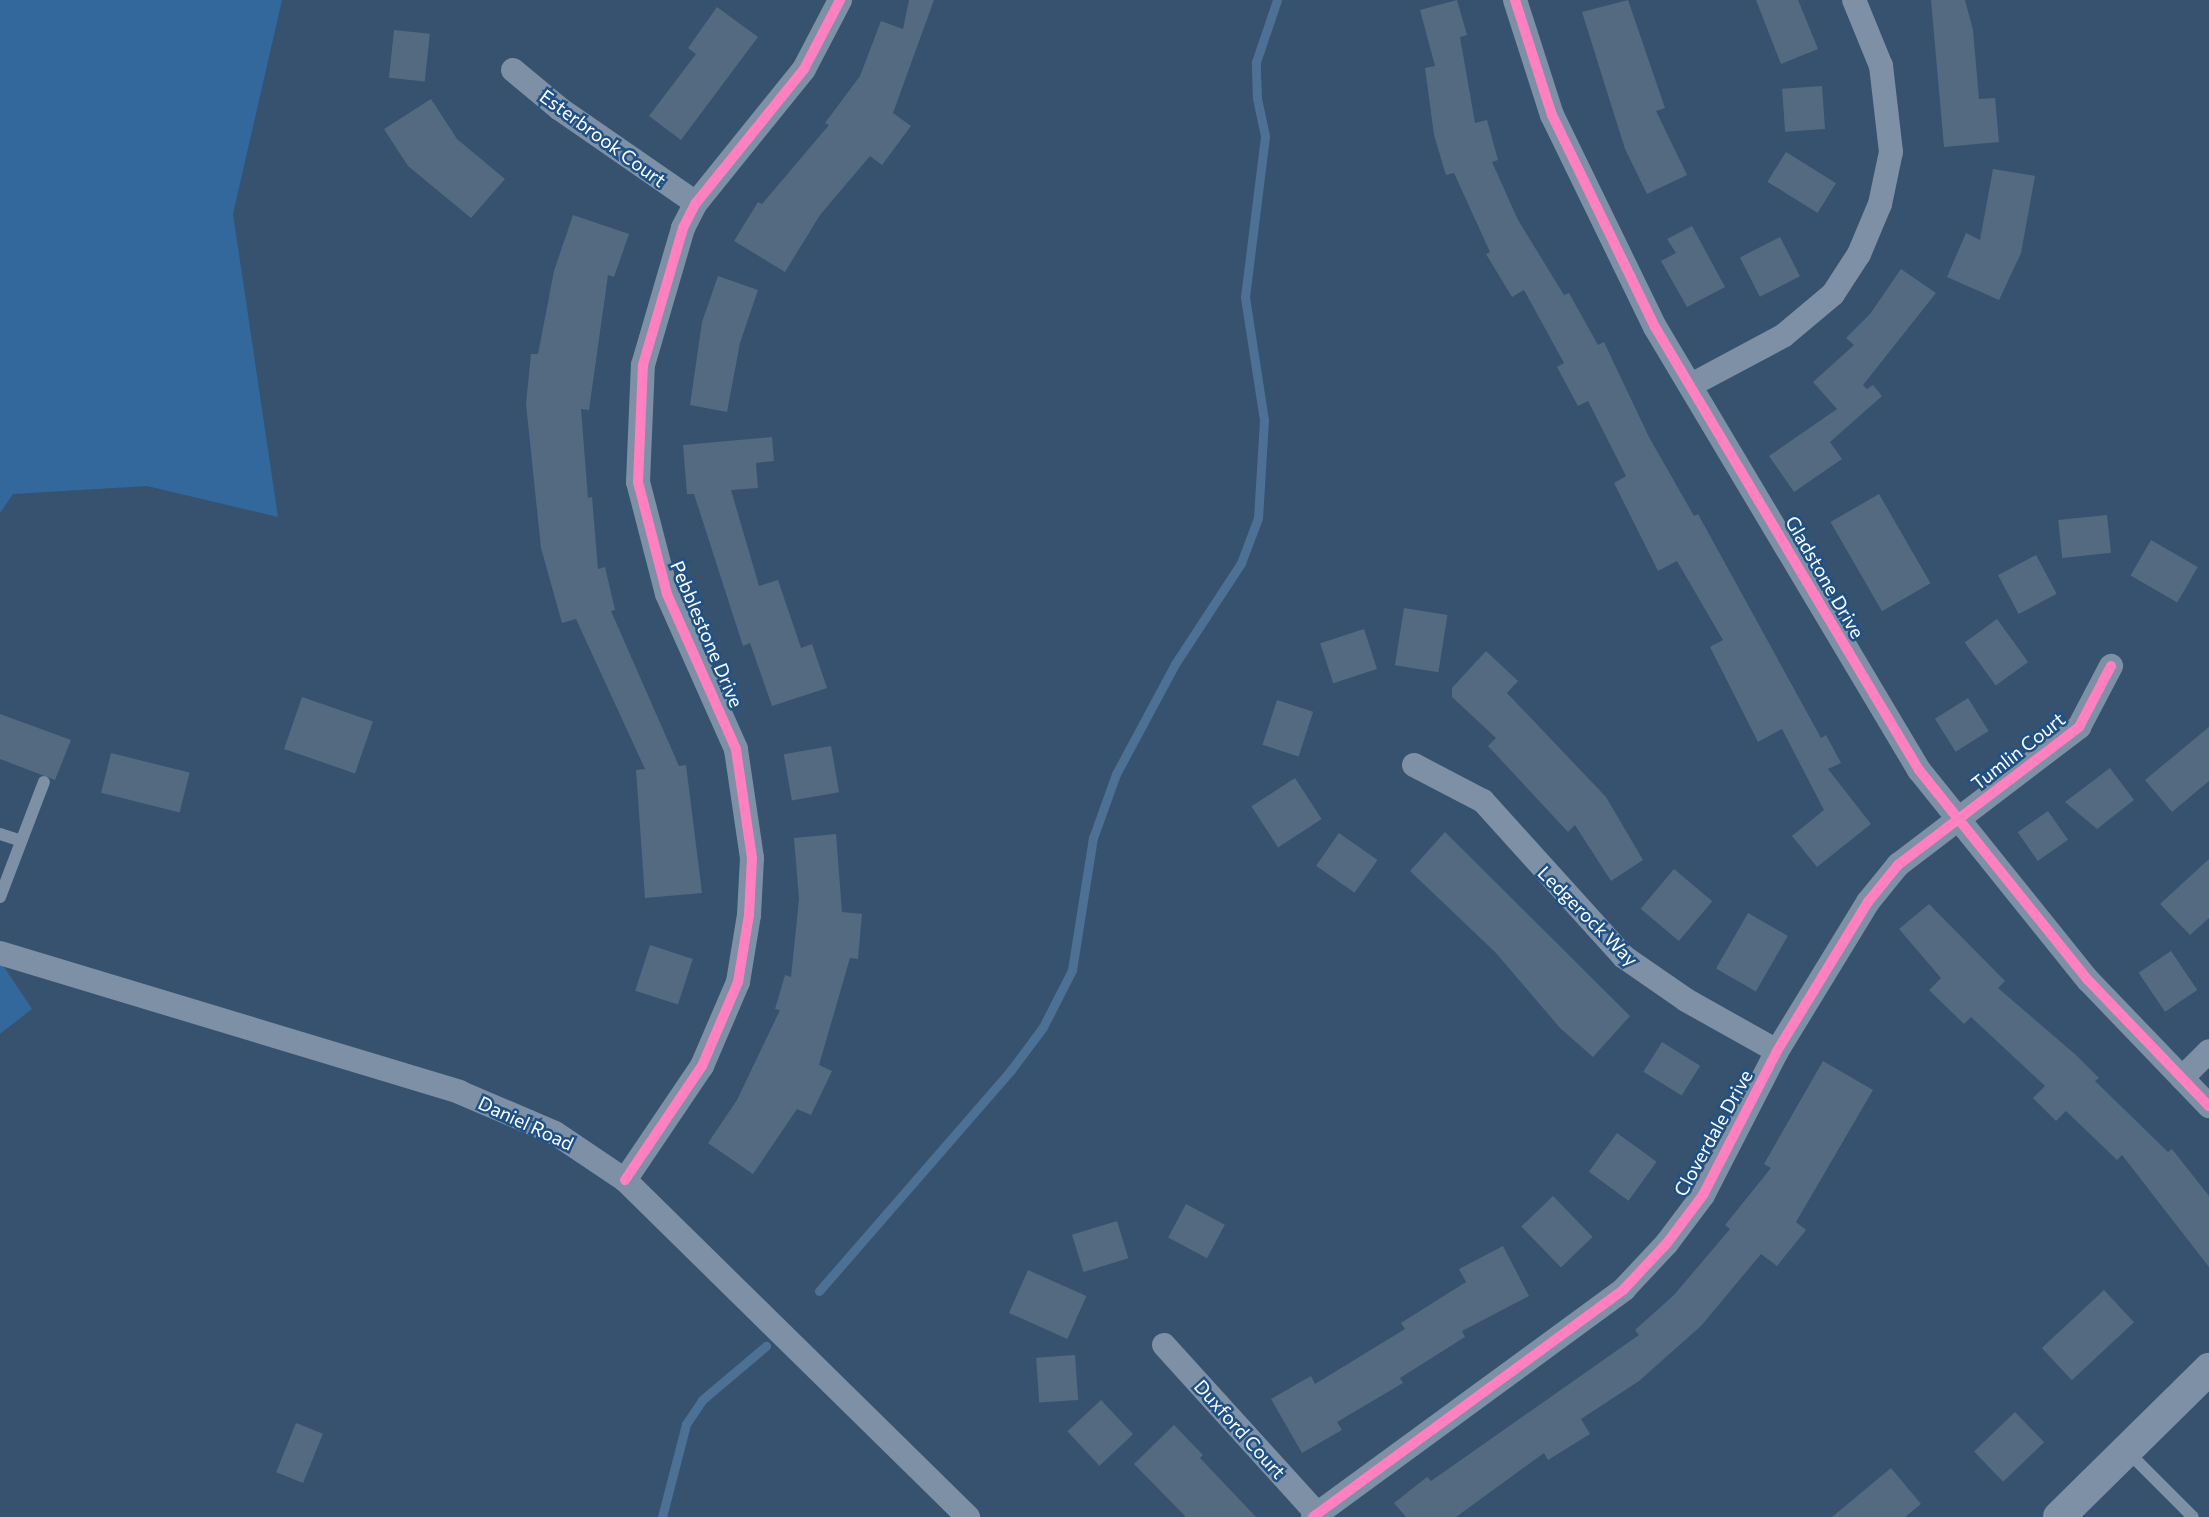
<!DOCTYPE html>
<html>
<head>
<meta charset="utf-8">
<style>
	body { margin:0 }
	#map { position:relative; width:2209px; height:1517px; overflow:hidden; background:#36526f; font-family:Commissioner,sans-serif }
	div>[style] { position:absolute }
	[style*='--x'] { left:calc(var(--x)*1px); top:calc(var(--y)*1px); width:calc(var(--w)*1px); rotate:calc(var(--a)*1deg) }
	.green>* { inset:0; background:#33689c }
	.stream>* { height:9px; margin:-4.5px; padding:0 4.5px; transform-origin:4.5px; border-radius:4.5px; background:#4d7195 }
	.building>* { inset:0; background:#546a81; transform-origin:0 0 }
	.service>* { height:12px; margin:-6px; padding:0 6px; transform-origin:6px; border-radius:6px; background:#7d90a5 }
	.minor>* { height:24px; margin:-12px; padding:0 12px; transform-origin:12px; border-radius:12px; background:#7d90a5 }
	.tertiary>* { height:32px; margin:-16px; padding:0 16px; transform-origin:16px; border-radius:16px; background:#7d90a5 }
	.cycleway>* { height:10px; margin:-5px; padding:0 5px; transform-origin:5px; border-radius:5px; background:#ff80c0 }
	span { translate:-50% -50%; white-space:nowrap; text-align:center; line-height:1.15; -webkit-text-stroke:5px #1f5186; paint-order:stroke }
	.street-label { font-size:19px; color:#fff }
</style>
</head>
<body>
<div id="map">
	<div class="green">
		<div style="clip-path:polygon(0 0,282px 0,233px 214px,278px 517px,147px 486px,13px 494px,0 513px)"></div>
		<div style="clip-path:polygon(0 961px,32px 1009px,0 1034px)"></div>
	</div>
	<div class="stream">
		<div style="--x:819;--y:1291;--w:293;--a:-49"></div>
		<div style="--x:1011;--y:1070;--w:54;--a:-53.3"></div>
		<div style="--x:1043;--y:1027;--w:64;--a:-63"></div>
		<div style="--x:1072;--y:970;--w:134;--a:-81"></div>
		<div style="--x:1093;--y:838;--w:68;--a:-70.2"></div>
		<div style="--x:1116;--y:774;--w:125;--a:-61.8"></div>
		<div style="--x:1175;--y:664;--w:121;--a:-56.8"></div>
		<div style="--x:1241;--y:563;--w:48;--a:-69.3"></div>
		<div style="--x:1258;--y:518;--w:98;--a:-86.5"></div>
		<div style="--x:1264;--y:420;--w:124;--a:-98.8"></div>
		<div style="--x:1245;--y:297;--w:162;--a:-82.9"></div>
		<div style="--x:1265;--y:136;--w:39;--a:-102"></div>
		<div style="--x:1257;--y:98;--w:36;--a:-92"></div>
		<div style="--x:1256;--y:62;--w:65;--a:-71.3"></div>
		<div style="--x:662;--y:1517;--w:96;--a:-75.5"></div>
		<div style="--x:686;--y:1424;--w:29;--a:-56"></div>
		<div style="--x:702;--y:1400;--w:84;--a:-40.2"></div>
	</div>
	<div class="building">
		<div style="clip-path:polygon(909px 0,934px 0,893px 113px,911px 126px,882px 165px,870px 156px,820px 215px,785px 272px,734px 241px,758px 202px,762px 204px,829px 125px,825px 123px,860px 76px,881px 21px,903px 29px)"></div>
		<div style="clip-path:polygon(1457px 0,1467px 35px,1460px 37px,1475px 123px,1487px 120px,1498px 160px,1492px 162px,1518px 220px,1564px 295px,1569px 293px,1598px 345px,1604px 342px,1649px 437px,1694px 516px,1698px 514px,1821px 738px,1826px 735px,1841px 763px,1828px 769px,1871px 824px,1817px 867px,1792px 836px,1824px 810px,1782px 729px,1758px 742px,1710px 647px,1723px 640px,1677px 561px,1658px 571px,1614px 483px,1626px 476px,1588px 401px,1578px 406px,1557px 367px,1564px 363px,1524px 290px,1512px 297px,1486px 254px,1490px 252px,1454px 173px,1446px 175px,1434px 135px,1425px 68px,1435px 66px,1420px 10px)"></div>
		<div style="clip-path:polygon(1628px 0,1665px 108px,1656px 111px,1687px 175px,1647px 194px,1625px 149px,1582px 12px)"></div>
		<div style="clip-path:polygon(1756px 0,1798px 0,1818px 49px,1781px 64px)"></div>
		<div style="clip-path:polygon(1931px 0,1965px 0,1973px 30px,1979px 99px,1995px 98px,1999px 142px,1944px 147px)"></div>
		<div style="clip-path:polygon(717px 7px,758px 37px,681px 140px,649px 116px,696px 54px,688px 48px)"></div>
		<div style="left:394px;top:30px;width:36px;height:48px;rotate:6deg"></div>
		<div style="left:1822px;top:86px;width:43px;height:40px;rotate:86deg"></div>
		<div style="clip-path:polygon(431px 99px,457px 139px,505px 179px,471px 218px,408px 166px,384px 129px)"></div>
		<div style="left:1786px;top:152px;width:59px;height:35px;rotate:32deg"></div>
		<div style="clip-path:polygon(1993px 169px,2035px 176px,2021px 253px,1999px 300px,1947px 277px,1966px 233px,1980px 240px)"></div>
		<div style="clip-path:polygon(573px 215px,629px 234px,614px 277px,608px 275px,589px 410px,581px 409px,588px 498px,592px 497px,598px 569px,605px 567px,615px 610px,611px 611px,679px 766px,686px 765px,702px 893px,645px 898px,636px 770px,645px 769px,576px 619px,562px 623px,541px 548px,526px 404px,531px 354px,538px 354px,554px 271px)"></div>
		<div style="clip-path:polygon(1692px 226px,1725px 287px,1687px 307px,1661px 261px,1676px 253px,1667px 239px)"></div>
		<div style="left:1780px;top:237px;width:44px;height:45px;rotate:63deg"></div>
		<div style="clip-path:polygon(1901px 269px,1936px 293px,1863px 385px,1867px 389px,1873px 385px,1882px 396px,1830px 442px,1842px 459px,1794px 492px,1769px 456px,1837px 409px,1813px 382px,1854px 345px,1846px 338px,1870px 314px)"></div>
		<div style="clip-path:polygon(718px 276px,758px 290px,740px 343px,727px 412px,690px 405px,702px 322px)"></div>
		<div style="clip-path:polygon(772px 437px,774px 461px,756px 463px,758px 488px,731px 490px,759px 586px,778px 580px,801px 648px,812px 644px,827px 688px,772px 706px,750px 643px,743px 646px,694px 494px,687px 494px,683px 445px)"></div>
		<div style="left:1879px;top:494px;width:103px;height:56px;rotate:60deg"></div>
		<div style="left:2107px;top:515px;width:38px;height:49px;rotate:84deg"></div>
		<div style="left:2151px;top:540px;width:54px;height:41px;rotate:30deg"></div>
		<div style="left:2036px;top:555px;width:44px;height:43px;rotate:62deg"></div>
		<div style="left:1404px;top:608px;width:44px;height:58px;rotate:9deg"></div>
		<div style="left:1997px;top:619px;width:53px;height:40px;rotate:54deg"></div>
		<div style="left:1364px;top:629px;width:42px;height:46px;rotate:72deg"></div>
		<div style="clip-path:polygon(1486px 651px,1518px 681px,1507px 693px,1606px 797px,1643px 860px,1611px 881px,1575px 825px,1568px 832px,1488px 746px,1496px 738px,1452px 697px,1452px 688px)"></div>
		<div style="left:302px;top:697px;width:75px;height:55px;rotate:19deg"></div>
		<div style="left:1968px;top:698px;width:39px;height:39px;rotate:58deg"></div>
		<div style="left:1277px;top:700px;width:38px;height:47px;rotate:18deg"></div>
		<div style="clip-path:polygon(0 714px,71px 740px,55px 780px,0 759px)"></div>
		<div style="clip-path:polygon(2209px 727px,2209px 781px,2172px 812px,2145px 780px)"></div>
		<div style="left:831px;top:746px;width:47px;height:48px;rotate:80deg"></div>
		<div style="left:111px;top:753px;width:81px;height:41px;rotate:14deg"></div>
		<div style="clip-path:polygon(2110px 768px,2134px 800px,2097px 829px,2065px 802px)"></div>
		<div style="left:1295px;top:778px;width:49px;height:52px;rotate:57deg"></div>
		<div style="left:2048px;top:811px;width:35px;height:37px;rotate:55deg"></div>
		<div style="clip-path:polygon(1445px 832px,1630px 1016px,1593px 1057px,1560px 1028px,1496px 953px,1410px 871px)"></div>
		<div style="left:1339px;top:833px;width:47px;height:40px;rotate:35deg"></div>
		<div style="clip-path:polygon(836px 834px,842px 912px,862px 914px,858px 959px,850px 958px,819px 1065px,832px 1071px,811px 1115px,797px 1109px,753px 1174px,708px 1143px,737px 1100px,780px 1010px,775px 1009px,785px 975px,791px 977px,799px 899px,794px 838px)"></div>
		<div style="clip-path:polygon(2209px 859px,2209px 918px,2190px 935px,2160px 904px)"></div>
		<div style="left:1674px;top:869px;width:50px;height:52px;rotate:40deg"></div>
		<div style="clip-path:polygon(1929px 904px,2005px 981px,1998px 988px,2076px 1055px,2099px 1078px,2095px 1081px,2168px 1152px,2172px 1149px,2209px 1196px,2209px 1267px,2122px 1155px,2117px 1160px,2066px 1111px,2056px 1121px,2033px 1098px,2045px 1086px,1971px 1017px,1964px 1024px,1929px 990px,1941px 978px,1899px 929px)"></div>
		<div style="left:1748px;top:913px;width:46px;height:64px;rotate:30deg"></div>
		<div style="left:650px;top:945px;width:45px;height:48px;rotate:18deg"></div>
		<div style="left:2171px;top:951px;width:47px;height:39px;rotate:56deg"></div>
		<div style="left:1662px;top:1042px;width:45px;height:35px;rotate:32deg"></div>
		<div style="clip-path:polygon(1823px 1061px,1873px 1090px,1796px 1222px,1806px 1230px,1777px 1266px,1761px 1254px,1701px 1326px,1639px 1381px,1581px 1419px,1590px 1434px,1548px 1460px,1544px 1453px,1456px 1517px,1406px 1517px,1394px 1503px,1427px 1477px,1431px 1481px,1639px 1335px,1635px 1330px,1674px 1295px,1730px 1229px,1725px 1225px,1771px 1168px,1764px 1164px)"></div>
		<div style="left:1617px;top:1133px;width:49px;height:48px;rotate:36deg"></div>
		<div style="left:1553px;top:1196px;width:57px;height:44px;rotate:46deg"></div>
		<div style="left:1186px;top:1204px;width:44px;height:38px;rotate:28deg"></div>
		<div style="left:1117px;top:1221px;width:39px;height:47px;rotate:73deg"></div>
		<div style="clip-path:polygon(1503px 1246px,1529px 1296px,1462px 1331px,1465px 1337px,1400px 1378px,1403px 1383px,1337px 1422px,1342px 1430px,1302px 1453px,1271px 1399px,1311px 1376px,1315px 1384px,1405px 1329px,1401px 1323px,1466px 1282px,1459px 1269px)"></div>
		<div style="left:1028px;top:1270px;width:64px;height:47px;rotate:24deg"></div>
		<div style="left:2104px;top:1290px;width:44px;height:85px;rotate:47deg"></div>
		<div style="left:1075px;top:1355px;width:45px;height:39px;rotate:86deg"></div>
		<div style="left:1101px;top:1400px;width:47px;height:46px;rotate:47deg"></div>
		<div style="left:2015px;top:1412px;width:42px;height:57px;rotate:46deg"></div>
		<div style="left:296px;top:1423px;width:29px;height:53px;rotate:22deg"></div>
		<div style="clip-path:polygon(1174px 1425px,1203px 1455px,1200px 1458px,1256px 1517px,1186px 1517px,1134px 1464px)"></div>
		<div style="clip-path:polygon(1891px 1468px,1921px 1504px,1905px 1517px,1832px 1517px)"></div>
	</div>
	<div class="service">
		<div style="--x:0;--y:834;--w:22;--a:18"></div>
		<div style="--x:0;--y:897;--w:123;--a:-69.1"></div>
		<div style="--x:2127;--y:1451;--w:93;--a:45"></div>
	</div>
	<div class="minor">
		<div style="--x:1515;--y:0;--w:121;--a:72.2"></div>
		<div style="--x:1552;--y:115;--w:236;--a:64.1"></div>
		<div style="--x:1655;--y:327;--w:516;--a:59.21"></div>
		<div style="--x:1919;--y:770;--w:270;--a:51.2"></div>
		<div style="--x:2088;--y:980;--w:175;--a:46.2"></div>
		<div style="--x:513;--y:70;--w:61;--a:39.7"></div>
		<div style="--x:560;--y:109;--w:165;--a:34.7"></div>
		<div style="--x:1693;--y:384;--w:102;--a:-28.1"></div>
		<div style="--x:1783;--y:336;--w:65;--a:-40"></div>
		<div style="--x:1833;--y:294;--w:48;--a:-57"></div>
		<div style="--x:1859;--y:254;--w:54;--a:-67.2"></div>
		<div style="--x:1880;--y:204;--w:53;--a:-78.1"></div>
		<div style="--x:1891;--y:152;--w:87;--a:-96.6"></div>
		<div style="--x:1881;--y:66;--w:71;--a:-112.2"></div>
		<div style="--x:1414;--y:765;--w:78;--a:27.6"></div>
		<div style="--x:1483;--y:801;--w:210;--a:47.9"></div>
		<div style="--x:1624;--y:957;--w:75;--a:34.7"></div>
		<div style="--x:1686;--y:1000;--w:104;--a:29.3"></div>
		<div style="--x:0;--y:953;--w:480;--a:16.8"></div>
		<div style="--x:459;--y:1092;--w:104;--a:23.1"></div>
		<div style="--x:555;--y:1133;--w:84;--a:33.9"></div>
		<div style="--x:625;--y:1180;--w:481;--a:44.5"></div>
		<div style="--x:2182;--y:1078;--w:38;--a:-45"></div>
		<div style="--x:625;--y:1180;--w:138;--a:-56"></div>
		<div style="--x:702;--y:1066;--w:91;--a:-66.8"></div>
		<div style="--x:738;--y:982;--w:68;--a:-80.7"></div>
		<div style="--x:749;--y:915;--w:57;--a:-87"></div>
		<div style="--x:752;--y:858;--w:110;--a:-98.4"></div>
		<div style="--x:736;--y:749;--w:170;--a:-114"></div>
		<div style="--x:667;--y:594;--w:116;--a:-104.5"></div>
		<div style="--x:638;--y:482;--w:117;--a:-87.6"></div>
		<div style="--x:643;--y:365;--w:143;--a:-73.7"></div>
		<div style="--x:683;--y:228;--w:28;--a:-63"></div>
		<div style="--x:696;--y:203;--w:172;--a:-51.1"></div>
		<div style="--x:804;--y:69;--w:78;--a:-62.4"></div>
		<div style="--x:1164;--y:1345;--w:228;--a:47.8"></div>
		<div style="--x:1313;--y:1517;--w:386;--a:-36.2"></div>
		<div style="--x:1624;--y:1289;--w:63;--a:-46.9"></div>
		<div style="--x:1667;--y:1243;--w:60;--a:-53.1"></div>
		<div style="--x:1703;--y:1195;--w:162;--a:-62.8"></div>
		<div style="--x:1777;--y:1051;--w:175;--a:-58.6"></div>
		<div style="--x:1868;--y:902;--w:48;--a:-51"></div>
		<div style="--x:1898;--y:865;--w:228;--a:-37.3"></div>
		<div style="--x:2079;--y:727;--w:69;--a:-62.3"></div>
	</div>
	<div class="tertiary">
		<div style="--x:2059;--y:1517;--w:211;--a:-44.6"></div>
	</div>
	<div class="cycleway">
		<div style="--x:1515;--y:0;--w:121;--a:72.2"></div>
		<div style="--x:1552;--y:115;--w:236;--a:64.1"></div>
		<div style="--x:1655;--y:327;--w:516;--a:59.21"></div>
		<div style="--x:1919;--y:770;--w:270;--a:51.2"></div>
		<div style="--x:2088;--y:980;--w:175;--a:46.2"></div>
		<div style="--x:625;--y:1180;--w:138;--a:-56"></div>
		<div style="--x:702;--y:1066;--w:91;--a:-66.8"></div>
		<div style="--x:738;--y:982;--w:68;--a:-80.7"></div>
		<div style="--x:749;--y:915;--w:57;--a:-87"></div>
		<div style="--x:752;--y:858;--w:110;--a:-98.4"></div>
		<div style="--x:736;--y:749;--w:170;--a:-114"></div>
		<div style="--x:667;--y:594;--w:116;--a:-104.5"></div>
		<div style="--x:638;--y:482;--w:117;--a:-87.6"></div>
		<div style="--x:643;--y:365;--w:143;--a:-73.7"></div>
		<div style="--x:683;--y:228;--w:28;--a:-63"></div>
		<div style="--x:696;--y:203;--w:172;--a:-51.1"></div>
		<div style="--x:804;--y:69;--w:78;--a:-62.4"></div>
		<div style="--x:1313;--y:1517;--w:386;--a:-36.2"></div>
		<div style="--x:1624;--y:1289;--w:63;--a:-46.9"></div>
		<div style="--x:1667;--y:1243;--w:60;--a:-53.1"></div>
		<div style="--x:1703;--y:1195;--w:162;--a:-62.8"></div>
		<div style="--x:1777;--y:1051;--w:175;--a:-58.6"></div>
		<div style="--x:1868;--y:902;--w:48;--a:-51"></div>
		<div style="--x:1898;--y:865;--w:228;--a:-37.3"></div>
		<div style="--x:2079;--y:727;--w:69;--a:-62.3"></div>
	</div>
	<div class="street-label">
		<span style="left:603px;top:138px;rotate:36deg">Esterbrook Court</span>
		<span style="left:1825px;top:577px;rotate:60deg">Gladstone Drive</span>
		<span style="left:707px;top:634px;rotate:67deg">Pebblestone Drive</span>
		<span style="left:2018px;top:751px;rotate:-38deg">Tumlin Court</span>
		<span style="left:1588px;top:916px;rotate:45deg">Ledgerock Way</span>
		<span style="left:526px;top:1123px;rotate:25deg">Daniel Road</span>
		<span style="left:1713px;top:1133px;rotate:-61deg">Cloverdale Drive</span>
		<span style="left:1240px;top:1429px;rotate:48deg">Duxford Court</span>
	</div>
</div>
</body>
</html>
